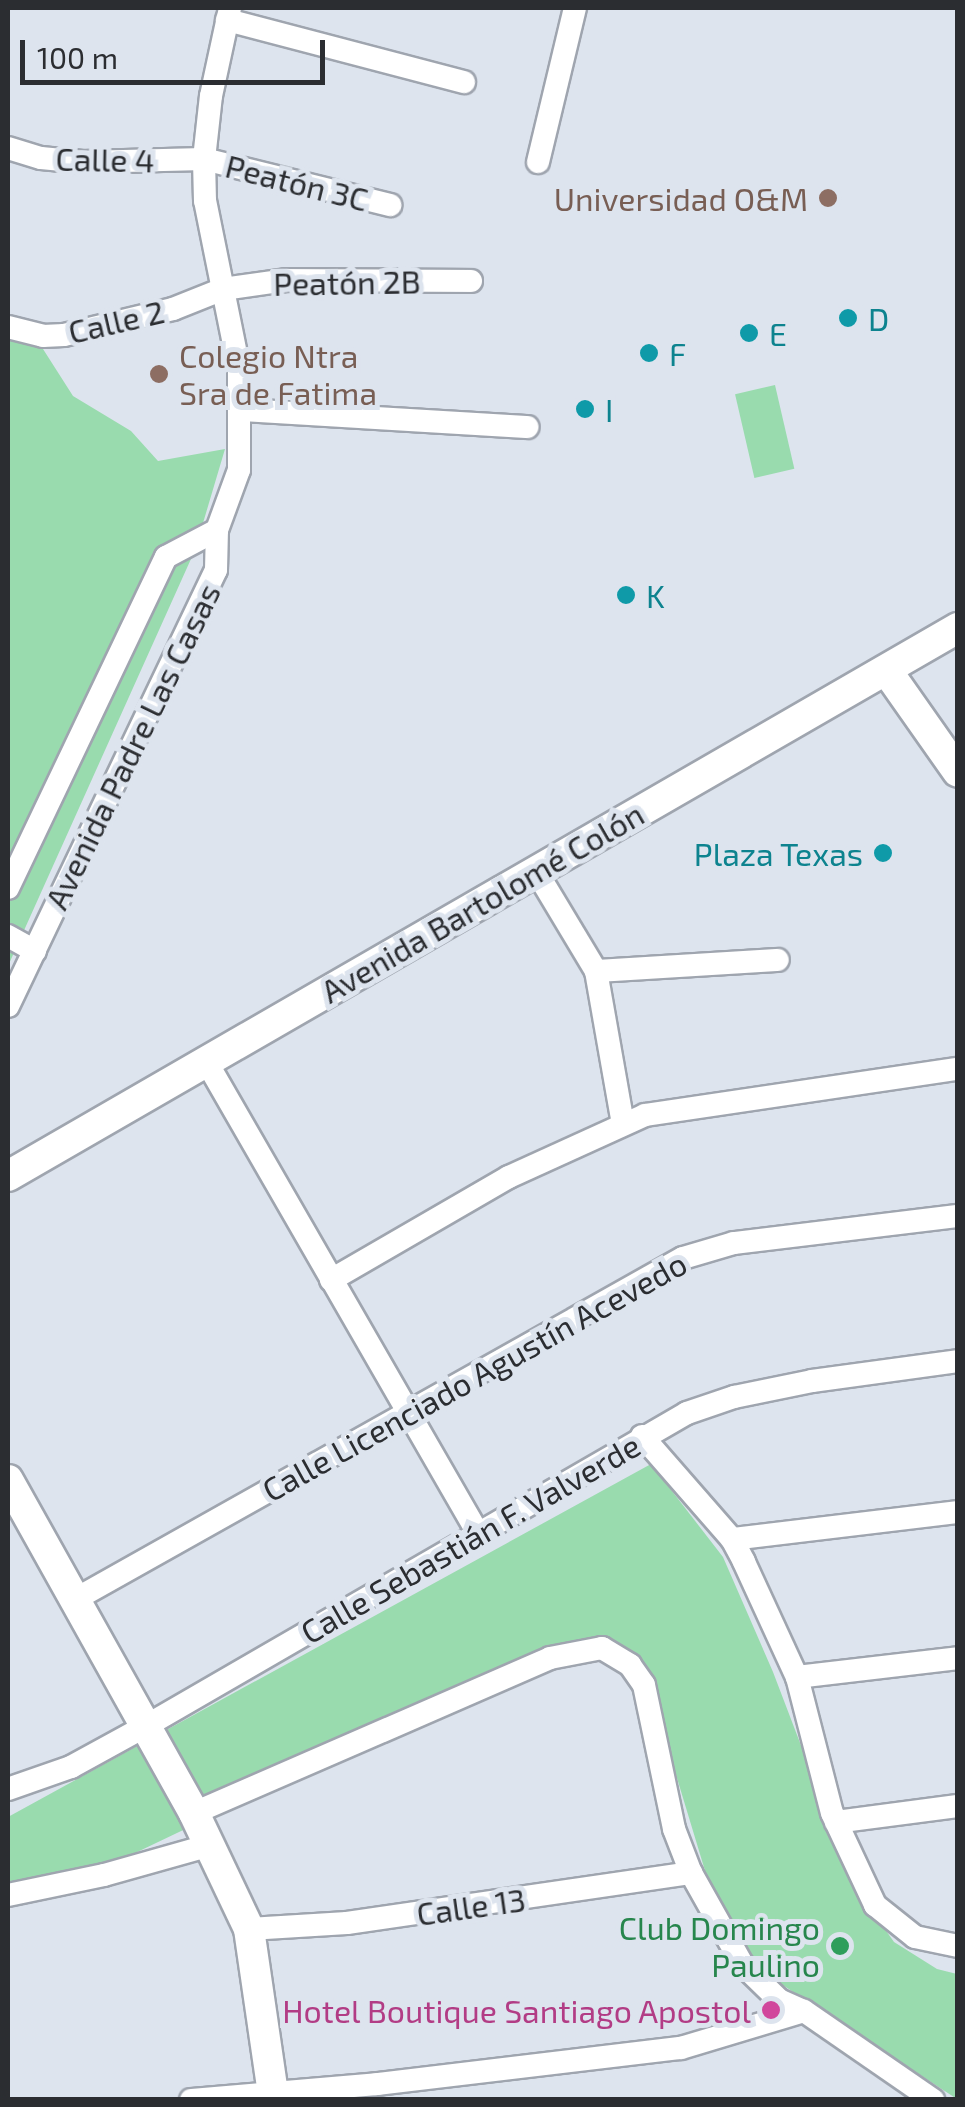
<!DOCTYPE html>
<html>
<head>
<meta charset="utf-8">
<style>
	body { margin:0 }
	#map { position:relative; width:965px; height:2107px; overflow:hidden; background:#dde4ee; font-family:"Exo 2",sans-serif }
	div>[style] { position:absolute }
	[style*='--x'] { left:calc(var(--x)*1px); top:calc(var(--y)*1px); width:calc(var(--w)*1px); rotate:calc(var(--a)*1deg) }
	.green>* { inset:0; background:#99dbae; transform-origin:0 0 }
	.roads { filter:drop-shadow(2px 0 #9fa5af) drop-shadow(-2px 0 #9fa5af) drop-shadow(0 2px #9fa5af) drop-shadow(0 -2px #9fa5af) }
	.street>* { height:22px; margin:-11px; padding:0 11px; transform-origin:11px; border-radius:11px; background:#fff }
	.secondary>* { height:30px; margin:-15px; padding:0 15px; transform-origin:15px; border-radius:15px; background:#fff }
	.dots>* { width:28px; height:28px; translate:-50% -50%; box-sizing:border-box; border:5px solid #dde4ee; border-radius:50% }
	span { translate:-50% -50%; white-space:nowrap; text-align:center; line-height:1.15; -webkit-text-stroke:10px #dde4ee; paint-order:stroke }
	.street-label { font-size:32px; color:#2b2d31 }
	.education-label { font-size:32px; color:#785e54 }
	.right { translate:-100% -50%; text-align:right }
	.left { translate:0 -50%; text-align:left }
	.culture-label { font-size:32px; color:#0d838f }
	.leisure-label { font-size:32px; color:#27864d }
	.hotel-label { font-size:32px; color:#b23c85 }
	.frame { position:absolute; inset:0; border:10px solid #2b2d31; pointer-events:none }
	.scale { position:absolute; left:20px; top:40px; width:305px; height:45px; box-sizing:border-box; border:5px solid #2b2d31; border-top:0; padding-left:12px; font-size:30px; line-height:35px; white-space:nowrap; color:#2b2d31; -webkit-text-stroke:8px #dde4ee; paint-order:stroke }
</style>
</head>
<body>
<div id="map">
	<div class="green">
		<div style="clip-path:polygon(8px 334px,43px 349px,73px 396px,131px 431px,158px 461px,225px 449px,195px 550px,8px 966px)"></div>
		<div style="left:775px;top:385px;width:86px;height:41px;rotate:77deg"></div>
		<div style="clip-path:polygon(651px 1464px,723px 1557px,773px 1672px,855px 1887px,894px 1942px,937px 1969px,957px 1974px,957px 2099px,729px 1950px,657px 1712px,630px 1663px,566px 1647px,133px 1854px,8px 1889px,8px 1817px)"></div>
	</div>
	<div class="roads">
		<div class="street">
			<div style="--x:227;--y:20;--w:245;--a:14.7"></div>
			<div style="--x:8;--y:148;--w:34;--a:17"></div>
			<div style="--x:41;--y:158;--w:42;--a:5.4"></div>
			<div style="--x:83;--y:162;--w:121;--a:-1.4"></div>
			<div style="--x:204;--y:159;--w:192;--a:13.9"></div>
			<div style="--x:538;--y:162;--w:158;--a:-76.5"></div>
			<div style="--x:8;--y:327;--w:36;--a:14"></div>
			<div style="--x:43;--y:336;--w:21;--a:-3"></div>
			<div style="--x:64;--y:335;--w:112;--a:-13.4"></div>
			<div style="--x:173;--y:309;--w:54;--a:-21.8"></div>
			<div style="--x:223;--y:289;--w:65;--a:-8"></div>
			<div style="--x:287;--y:280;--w:184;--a:0.3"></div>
			<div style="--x:241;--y:410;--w:287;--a:3.4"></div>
			<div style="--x:536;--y:871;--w:117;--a:59"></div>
			<div style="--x:596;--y:971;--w:155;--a:80"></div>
			<div style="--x:8;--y:888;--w:367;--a:-64.5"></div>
			<div style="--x:166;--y:557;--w:58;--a:-27.9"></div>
			<div style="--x:8;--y:936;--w:31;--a:29"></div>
			<div style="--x:596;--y:971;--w:182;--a:-3.5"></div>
			<div style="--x:8;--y:1006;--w:483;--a:-64.5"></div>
			<div style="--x:216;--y:570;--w:40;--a:-88.6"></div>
			<div style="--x:217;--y:530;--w:64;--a:-69.9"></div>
			<div style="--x:239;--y:470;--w:101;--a:-90"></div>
			<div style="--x:239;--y:369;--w:171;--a:-101.4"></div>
			<div style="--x:205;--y:201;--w:42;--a:-91.4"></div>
			<div style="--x:204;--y:159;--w:63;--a:-83.7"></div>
			<div style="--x:211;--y:96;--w:90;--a:-77.8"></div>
			<div style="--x:206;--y:1061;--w:547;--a:60.06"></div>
			<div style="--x:331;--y:1280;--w:206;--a:-30.1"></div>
			<div style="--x:509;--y:1177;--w:149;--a:-24.5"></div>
			<div style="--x:645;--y:1115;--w:316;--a:-8.4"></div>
			<div style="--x:642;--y:1436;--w:137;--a:48.9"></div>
			<div style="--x:732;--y:1539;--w:26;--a:62"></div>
			<div style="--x:744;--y:1562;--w:127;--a:65.3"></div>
			<div style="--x:797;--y:1677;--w:140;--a:75.6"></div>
			<div style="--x:832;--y:1813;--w:102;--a:64.9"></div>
			<div style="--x:875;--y:1905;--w:51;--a:38.7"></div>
			<div style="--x:915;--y:1937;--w:44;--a:11.8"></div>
			<div style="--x:732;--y:1539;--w:228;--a:-6.8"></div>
			<div style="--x:74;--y:1600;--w:698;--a:-29.32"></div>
			<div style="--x:683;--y:1258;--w:53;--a:-16.4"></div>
			<div style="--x:734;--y:1243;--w:226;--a:-6.9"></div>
			<div style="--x:797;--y:1677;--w:162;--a:-6.7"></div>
			<div style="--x:8;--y:1789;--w:67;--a:-19.2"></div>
			<div style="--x:71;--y:1767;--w:85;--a:-28.7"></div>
			<div style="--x:146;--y:1726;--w:625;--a:-30.05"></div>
			<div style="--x:687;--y:1413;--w:50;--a:-18.8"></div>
			<div style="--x:734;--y:1397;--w:80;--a:-11.6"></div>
			<div style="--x:812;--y:1381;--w:147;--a:-7.8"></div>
			<div style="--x:194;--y:1813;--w:388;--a:-23.5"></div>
			<div style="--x:550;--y:1658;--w:53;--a:-10.9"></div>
			<div style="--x:602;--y:1648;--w:33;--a:31"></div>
			<div style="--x:630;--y:1665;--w:24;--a:55"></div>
			<div style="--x:644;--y:1685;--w:147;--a:78.2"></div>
			<div style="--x:674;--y:1829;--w:47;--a:68.9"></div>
			<div style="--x:691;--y:1873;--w:104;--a:60.7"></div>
			<div style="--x:742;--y:1964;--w:52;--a:44.2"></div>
			<div style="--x:779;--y:2000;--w:27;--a:24"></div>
			<div style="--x:804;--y:2011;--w:157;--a:34.6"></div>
			<div style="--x:836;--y:1822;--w:123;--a:-7.5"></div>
			<div style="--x:8;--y:1895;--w:98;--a:-11.8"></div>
			<div style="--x:104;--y:1875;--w:111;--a:-15.7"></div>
			<div style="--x:249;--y:1929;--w:98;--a:-3.5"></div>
			<div style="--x:347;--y:1923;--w:348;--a:-8.3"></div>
			<div style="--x:191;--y:2100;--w:187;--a:-4.9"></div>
			<div style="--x:377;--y:2084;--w:306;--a:-6.8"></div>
			<div style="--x:681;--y:2048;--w:128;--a:-16.7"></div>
		</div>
		<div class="secondary">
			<div style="--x:887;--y:671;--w:123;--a:54.9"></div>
			<div style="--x:8;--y:1176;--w:1097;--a:-29.98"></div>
			<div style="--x:8;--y:1480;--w:381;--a:60.8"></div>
			<div style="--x:194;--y:1813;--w:128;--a:64.6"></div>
			<div style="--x:249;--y:1929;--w:173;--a:81.7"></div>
		</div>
	</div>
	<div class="dots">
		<div style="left:828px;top:198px;background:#8d6e63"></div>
		<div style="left:848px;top:318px;background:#0f9aa8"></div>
		<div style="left:749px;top:333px;background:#0f9aa8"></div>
		<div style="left:649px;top:353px;background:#0f9aa8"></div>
		<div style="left:159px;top:374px;background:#8d6e63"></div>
		<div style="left:585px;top:409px;background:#0f9aa8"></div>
		<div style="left:626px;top:595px;background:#0f9aa8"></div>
		<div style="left:883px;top:853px;background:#0f9aa8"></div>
		<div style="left:840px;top:1946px;background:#2e9e5b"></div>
		<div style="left:771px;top:2010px;background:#d1479c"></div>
	</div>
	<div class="street-label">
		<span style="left:105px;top:159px;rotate:1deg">Calle 4</span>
		<span style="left:297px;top:182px;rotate:14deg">Peatón 3C</span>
		<span style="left:347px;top:282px;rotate:-1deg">Peatón 2B</span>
		<span style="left:116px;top:321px;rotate:-13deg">Calle 2</span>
		<span style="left:132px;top:746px;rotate:-64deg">Avenida Padre Las Casas</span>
		<span style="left:482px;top:902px;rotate:-30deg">Avenida Bartolomé Colón</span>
		<span style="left:474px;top:1376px;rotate:-29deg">Calle Licenciado Agustín Acevedo</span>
		<span style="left:470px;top:1538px;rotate:-30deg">Calle Sebastián F. Valverde</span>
		<span style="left:471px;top:1906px;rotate:-8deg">Calle 13</span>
	</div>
	<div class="education-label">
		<span class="right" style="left:808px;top:198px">Universidad O&amp;M</span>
		<span class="left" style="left:179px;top:374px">Colegio Ntra<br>Sra de Fatima</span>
	</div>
	<div class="culture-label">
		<span class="left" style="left:868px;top:318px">D</span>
		<span class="left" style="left:769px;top:333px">E</span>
		<span class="left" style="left:669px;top:353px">F</span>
		<span class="left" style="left:605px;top:409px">I</span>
		<span class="left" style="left:646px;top:595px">K</span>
		<span class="right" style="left:863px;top:853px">Plaza Texas</span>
	</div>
	<div class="leisure-label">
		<span class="right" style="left:820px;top:1946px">Club Domingo<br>Paulino</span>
	</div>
	<div class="hotel-label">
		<span class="right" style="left:751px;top:2010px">Hotel Boutique Santiago Apostol</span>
	</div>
	<div class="frame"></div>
	<div class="scale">100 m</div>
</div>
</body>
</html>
